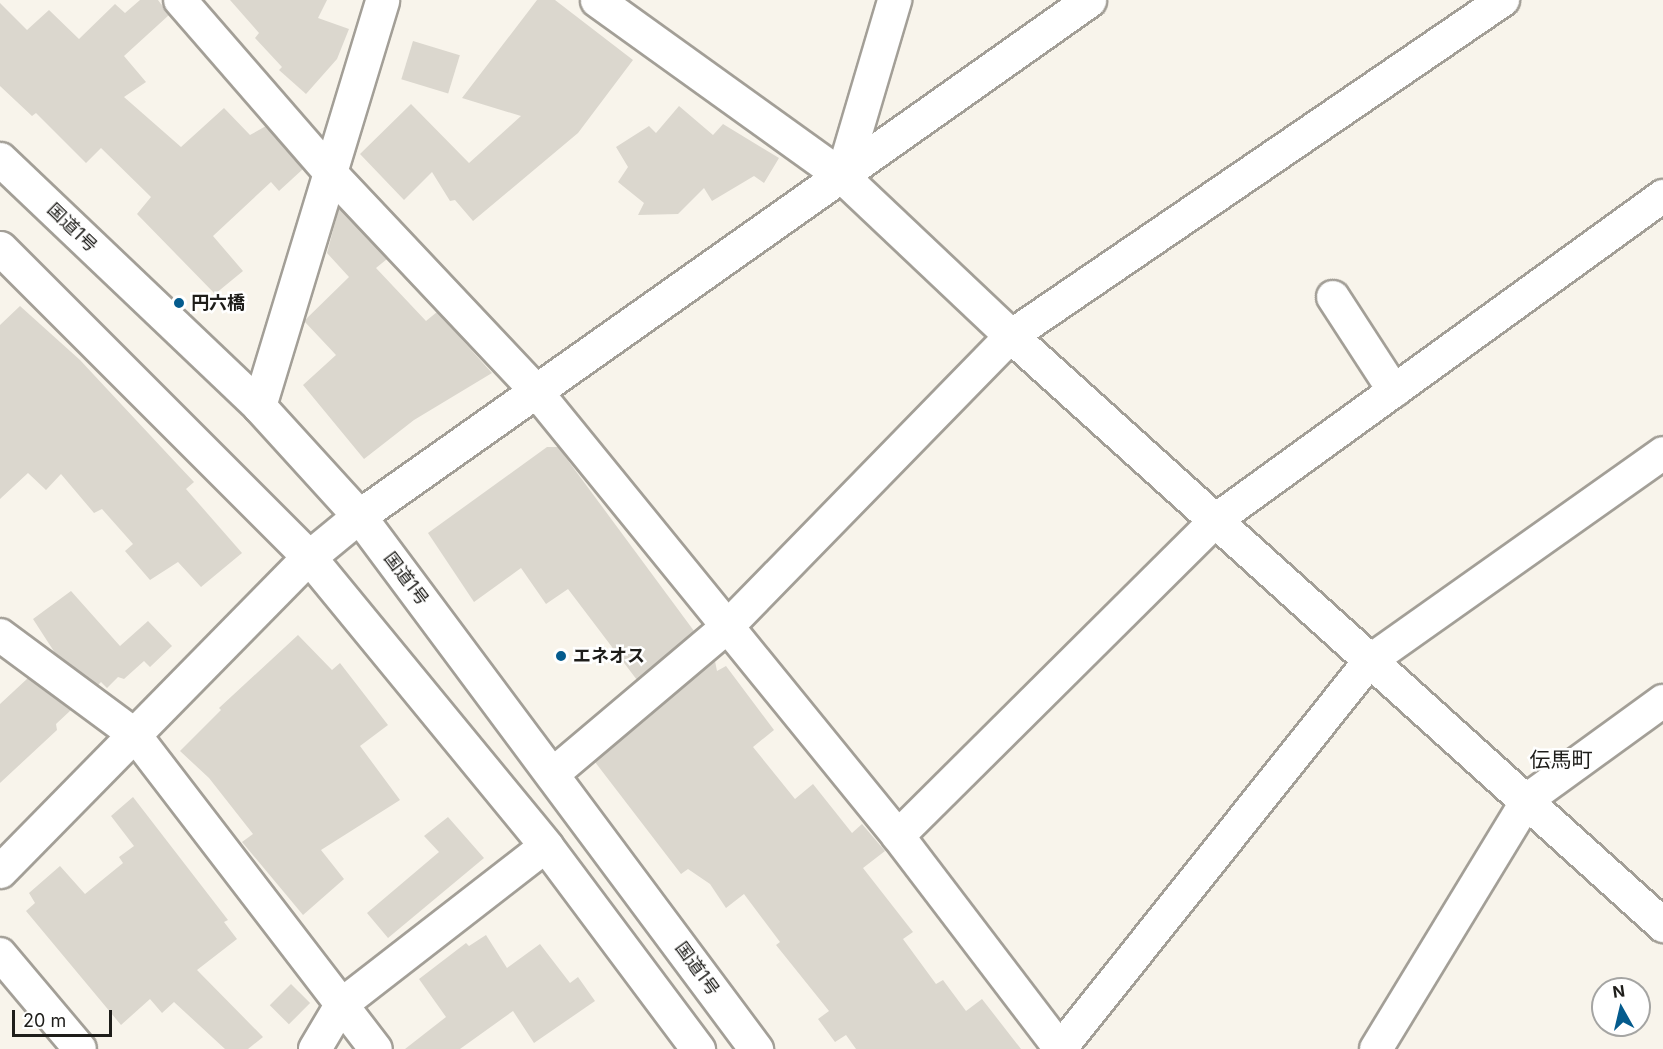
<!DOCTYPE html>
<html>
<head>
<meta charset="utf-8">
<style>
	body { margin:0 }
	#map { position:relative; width:1663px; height:1049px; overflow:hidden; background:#f8f4eb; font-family:Inter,"Noto Sans JP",sans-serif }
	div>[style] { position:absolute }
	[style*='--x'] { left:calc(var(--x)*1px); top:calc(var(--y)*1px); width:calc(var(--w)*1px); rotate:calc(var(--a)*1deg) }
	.building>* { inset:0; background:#dbd7ce; transform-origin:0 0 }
	.roads { filter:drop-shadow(2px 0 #a39f97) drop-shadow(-2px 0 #a39f97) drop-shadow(0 2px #a39f97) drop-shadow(0 -2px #a39f97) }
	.street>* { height:32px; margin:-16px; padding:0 16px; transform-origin:16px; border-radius:16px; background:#fff }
	.secondary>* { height:33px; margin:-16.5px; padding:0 16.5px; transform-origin:16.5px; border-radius:16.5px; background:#fff }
	.highway>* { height:33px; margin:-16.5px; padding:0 16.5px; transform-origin:16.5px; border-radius:16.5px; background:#fff }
	.dots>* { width:16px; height:16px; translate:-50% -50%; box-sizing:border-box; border:3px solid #fff; border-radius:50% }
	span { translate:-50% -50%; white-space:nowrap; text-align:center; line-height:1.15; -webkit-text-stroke:5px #fff; paint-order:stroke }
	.street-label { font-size:18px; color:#1e1d1a }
	.poi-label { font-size:18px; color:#1e1d1a; font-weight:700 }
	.left { translate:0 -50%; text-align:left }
	.quarter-label { font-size:21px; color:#1e1d1a }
	.north { position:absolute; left:1591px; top:977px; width:60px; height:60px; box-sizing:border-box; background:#fff; border:2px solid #a5a5a3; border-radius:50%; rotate:352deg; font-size:16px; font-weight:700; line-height:24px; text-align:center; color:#1e1d1a }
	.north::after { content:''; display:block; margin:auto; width:21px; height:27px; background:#045b8d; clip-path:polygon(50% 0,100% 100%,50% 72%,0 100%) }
	.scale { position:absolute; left:12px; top:1010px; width:100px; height:27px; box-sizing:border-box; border:3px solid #1e1d1a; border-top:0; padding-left:8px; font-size:18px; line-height:21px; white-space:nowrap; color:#1e1d1a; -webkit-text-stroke:4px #fff; paint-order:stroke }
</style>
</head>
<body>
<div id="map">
	<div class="building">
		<div style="clip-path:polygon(140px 0,158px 0,169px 15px,124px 56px,146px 82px,124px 97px,181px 147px,224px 108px,250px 135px,266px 126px,303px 169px,279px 191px,271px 182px,213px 236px,243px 271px,215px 294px,137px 214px,151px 197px,101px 148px,86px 163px,36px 113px,32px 116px,0 86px,0 3px,27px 30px,49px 10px,79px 39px,115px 4px,125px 13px)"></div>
		<div style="clip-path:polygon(230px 0,327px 0,318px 18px,349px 29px,337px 59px,306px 94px,279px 70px,282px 67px,255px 38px,259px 33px)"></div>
		<div style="clip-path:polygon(537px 0,555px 0,633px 60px,578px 133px,473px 221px,455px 200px,450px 201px,432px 172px,404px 200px,360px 154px,411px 104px,469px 163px,521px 116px,462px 98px)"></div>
		<div style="left:413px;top:41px;width:49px;height:40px;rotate:17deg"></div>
		<div style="clip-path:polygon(679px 106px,713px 135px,723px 124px,779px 158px,764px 183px,754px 176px,712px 201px,704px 188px,678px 214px,638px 215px,644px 203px,618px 182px,628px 167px,616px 147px,649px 126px,656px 133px)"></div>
		<div style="clip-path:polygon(339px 208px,387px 259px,376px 268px,426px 321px,437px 312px,492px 373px,414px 420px,364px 459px,303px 385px,336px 355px,304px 321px,349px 277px,327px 253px)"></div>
		<div style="clip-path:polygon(20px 306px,80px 360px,177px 464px,194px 482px,186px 489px,242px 553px,201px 587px,178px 562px,150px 580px,125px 551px,133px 544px,102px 509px,94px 513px,61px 474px,46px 490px,28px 473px,0 499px,0 325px)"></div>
		<div style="clip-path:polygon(547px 447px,558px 447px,694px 631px,637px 680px,568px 589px,546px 604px,521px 568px,474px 602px,428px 533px)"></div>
		<div style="clip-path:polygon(71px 591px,120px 646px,148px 621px,172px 646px,150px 667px,144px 661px,124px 679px,118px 677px,107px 688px,101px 682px,98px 685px,55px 653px,33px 619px)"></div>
		<div style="clip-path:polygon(298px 635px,332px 670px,340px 663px,388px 725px,360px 746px,400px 800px,321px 850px,344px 879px,303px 915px,242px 842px,253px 834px,209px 778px,180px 751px,221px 710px,219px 708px)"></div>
		<div style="clip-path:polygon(715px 661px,717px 671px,726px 666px,774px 730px,753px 747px,795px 799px,813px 784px,852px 833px,862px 824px,885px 851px,863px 868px,913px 932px,903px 939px,936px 984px,943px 980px,966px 1011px,982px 999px,1021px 1049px,856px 1049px,846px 1035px,835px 1042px,818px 1019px,829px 1011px,776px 945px,780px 942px,744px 894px,726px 908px,710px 884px,688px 869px,681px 874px,595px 762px)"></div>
		<div style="clip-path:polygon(28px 678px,71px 710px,56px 724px,57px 730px,0 783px,0 704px)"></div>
		<div style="clip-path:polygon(133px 797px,228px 920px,224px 922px,237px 939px,197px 970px,263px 1037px,248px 1049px,225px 1049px,174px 1002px,162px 1013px,150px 999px,121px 1025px,26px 911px,35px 903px,29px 893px,60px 866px,85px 894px,123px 863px,119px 857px,134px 846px,111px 816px)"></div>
		<div style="clip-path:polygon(448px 817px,484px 858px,388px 938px,367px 913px,439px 852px,424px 836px)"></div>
		<div style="clip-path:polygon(486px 935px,507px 968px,540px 944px,570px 983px,578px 977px,595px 1001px,534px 1043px,513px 1011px,460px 1049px,405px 1049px,446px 1017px,419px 979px,466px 943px,469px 946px)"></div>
		<div style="left:291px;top:984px;width:27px;height:30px;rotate:45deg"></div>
	</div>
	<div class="roads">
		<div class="street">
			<div style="--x:180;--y:0;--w:225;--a:49"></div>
			<div style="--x:328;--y:170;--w:302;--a:46.7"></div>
			<div style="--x:535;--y:390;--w:575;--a:50.86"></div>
			<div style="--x:898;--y:836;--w:268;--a:52.7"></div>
			<div style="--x:1333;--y:297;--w:112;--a:57"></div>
			<div style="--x:0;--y:635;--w:167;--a:36.5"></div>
			<div style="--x:134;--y:734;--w:397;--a:52.5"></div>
			<div style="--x:553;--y:774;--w:229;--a:-40.2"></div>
			<div style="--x:728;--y:626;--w:405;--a:-45.7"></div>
			<div style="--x:1011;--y:336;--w:596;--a:-34.33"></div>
			<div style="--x:898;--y:836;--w:450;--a:-44.8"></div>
			<div style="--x:1217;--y:519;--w:551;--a:-35.91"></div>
			<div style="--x:0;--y:954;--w:124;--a:49.9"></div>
			<div style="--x:315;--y:1049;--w:51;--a:-59.4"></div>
			<div style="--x:341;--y:1005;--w:259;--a:-37.8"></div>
			<div style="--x:1060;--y:1049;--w:498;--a:-51.4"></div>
			<div style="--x:1371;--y:660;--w:358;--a:-35.3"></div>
			<div style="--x:1376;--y:1049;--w:293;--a:-58.7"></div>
			<div style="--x:1528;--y:799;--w:167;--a:-36"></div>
		</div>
		<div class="secondary">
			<div style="--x:597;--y:0;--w:302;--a:35.7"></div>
			<div style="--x:842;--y:176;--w:233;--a:43.4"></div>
			<div style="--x:1011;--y:336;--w:879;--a:42.09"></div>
			<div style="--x:842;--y:176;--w:184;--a:-73.5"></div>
			<div style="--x:259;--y:406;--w:424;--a:-73.1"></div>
			<div style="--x:0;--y:871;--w:441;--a:-45.5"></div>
			<div style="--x:309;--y:557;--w:65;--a:-39.4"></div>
			<div style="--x:359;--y:516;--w:894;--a:-35.25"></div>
		</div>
		<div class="highway">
			<div style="--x:0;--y:159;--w:358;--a:43.6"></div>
			<div style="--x:259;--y:406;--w:149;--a:47.7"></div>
			<div style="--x:359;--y:516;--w:665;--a:53.32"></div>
			<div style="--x:0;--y:248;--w:437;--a:45"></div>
			<div style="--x:309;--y:557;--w:374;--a:50.6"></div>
			<div style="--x:546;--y:846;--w:254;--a:53.2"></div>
		</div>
	</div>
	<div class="dots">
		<div style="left:179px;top:303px;background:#045b8d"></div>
		<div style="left:561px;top:656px;background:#045b8d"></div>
	</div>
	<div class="street-label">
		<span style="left:72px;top:228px;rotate:44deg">国道1号</span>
		<span style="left:406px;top:579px;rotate:53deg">国道1号</span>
		<span style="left:697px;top:969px;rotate:54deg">国道1号</span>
	</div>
	<div class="poi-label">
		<span class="left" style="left:191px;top:303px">円六橋</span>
		<span class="left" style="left:573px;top:656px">エネオス</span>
	</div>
	<div class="quarter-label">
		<span style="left:1561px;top:760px">伝馬町</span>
	</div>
	<div class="north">N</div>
	<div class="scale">20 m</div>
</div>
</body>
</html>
